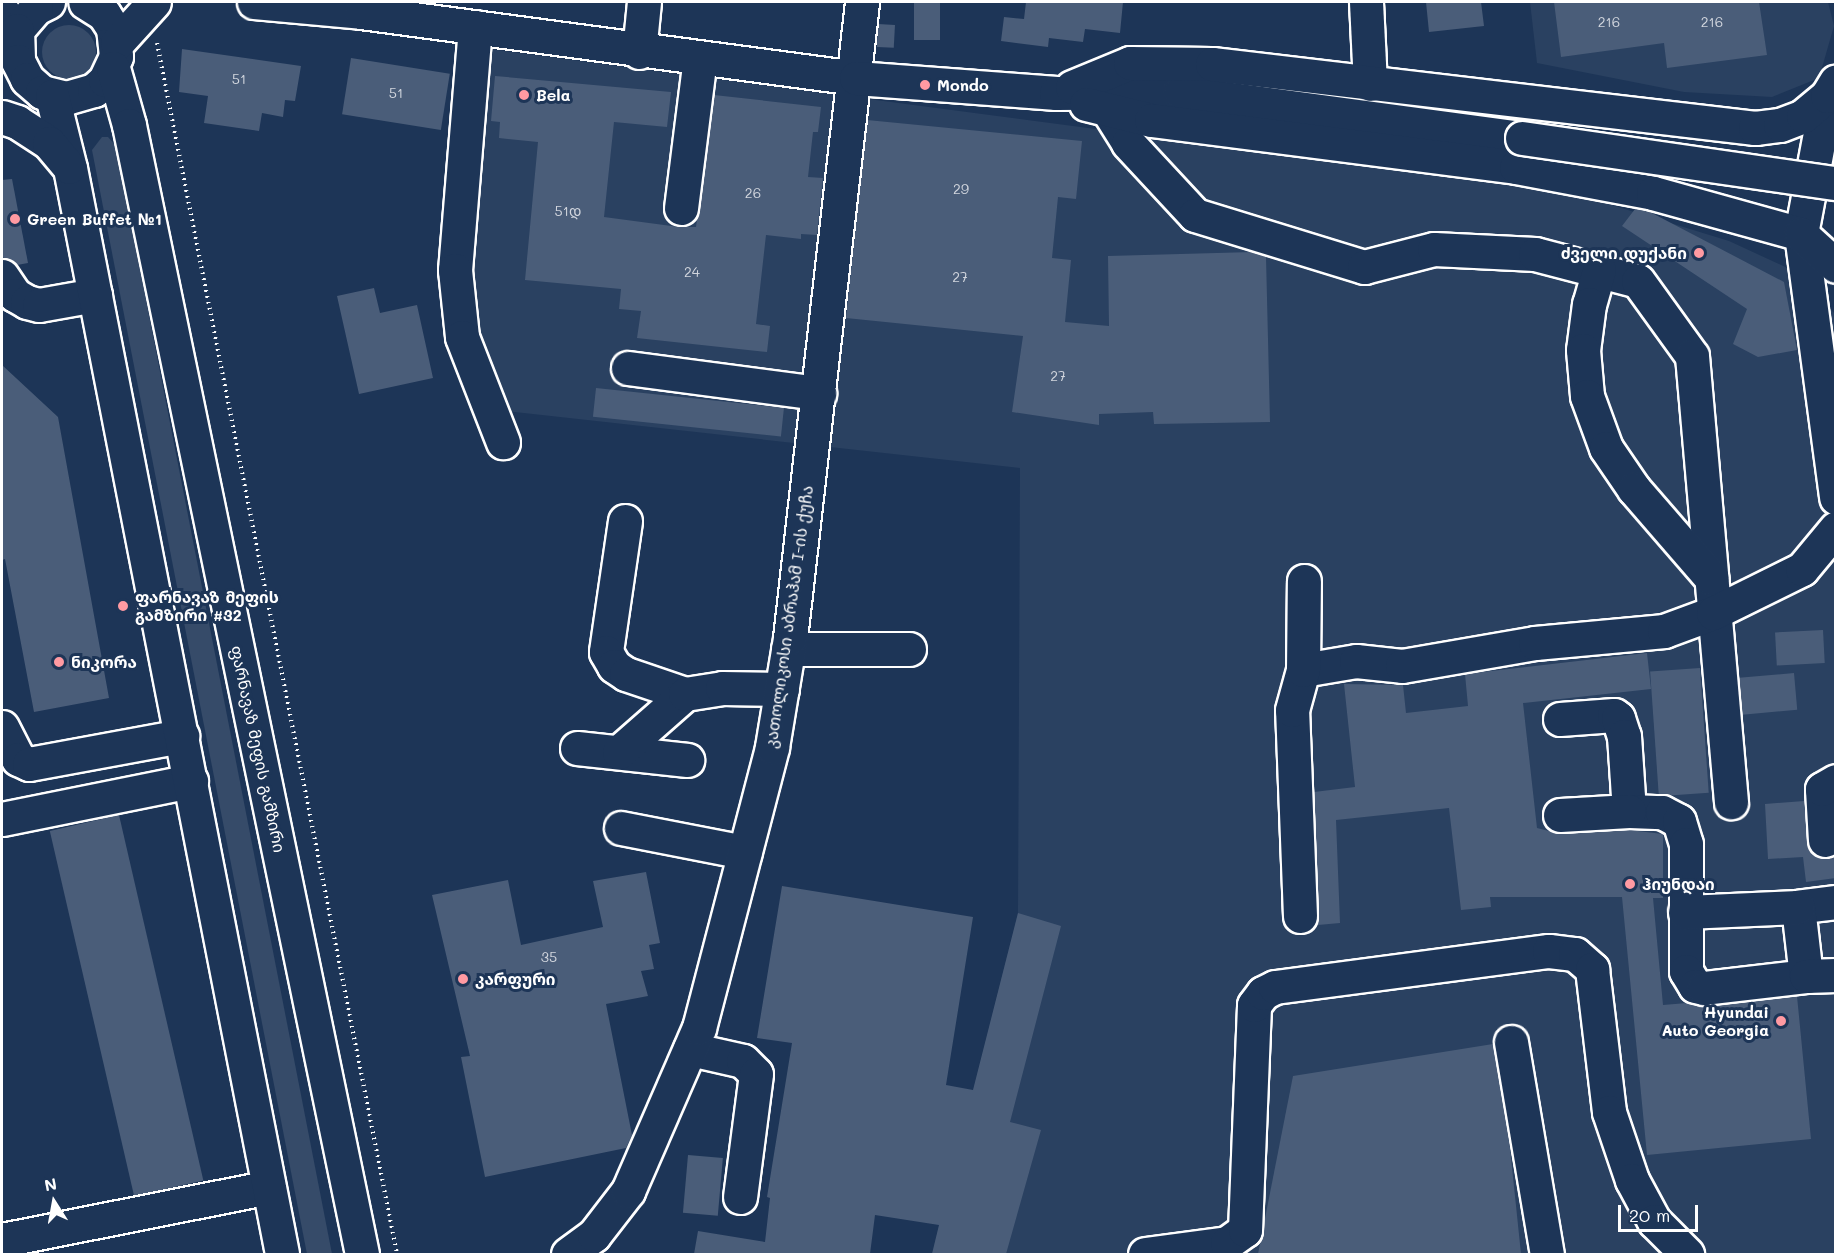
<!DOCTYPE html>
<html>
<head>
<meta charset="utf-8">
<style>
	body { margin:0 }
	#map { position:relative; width:1837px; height:1256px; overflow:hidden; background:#1d3557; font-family:Mali,"Noto Sans Georgian",sans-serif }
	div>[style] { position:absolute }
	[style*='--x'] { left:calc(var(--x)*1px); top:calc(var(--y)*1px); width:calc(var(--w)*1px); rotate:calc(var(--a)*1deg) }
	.built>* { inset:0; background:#2a4161 }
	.green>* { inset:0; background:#364b69 }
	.round { border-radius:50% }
	.building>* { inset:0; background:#4a5d79; transform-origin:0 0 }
	.path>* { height:4px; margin-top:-2px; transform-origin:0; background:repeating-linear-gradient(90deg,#fff 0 1.5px,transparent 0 6px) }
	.roads { filter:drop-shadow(2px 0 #fff) drop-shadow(-2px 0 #fff) drop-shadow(0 2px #fff) drop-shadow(0 -2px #fff) }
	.minor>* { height:33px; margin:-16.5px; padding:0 16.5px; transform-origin:16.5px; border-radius:16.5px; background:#1d3557 }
	.major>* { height:33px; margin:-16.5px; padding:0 16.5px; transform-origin:16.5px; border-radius:16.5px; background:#1d3557 }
	.bridges { filter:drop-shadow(2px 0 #fff) drop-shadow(-2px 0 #fff) drop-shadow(0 2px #fff) drop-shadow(0 -2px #fff) }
	.major-bridge>* { height:33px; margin:-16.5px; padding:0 16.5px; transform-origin:16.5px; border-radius:16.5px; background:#1d3557 }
	.dots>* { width:16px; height:16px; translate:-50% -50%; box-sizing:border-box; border:3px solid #1d3557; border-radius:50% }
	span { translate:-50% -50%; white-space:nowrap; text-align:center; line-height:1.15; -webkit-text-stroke:6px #1d3557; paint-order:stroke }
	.number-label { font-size:14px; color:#d2d6de }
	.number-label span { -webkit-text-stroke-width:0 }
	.poi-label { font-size:16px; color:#fff; font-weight:700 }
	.left { translate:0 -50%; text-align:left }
	.right { translate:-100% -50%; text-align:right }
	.street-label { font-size:16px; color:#fff }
	.frame { position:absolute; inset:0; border:3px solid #fff; pointer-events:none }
	.north { position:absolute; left:24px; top:1172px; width:60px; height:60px; -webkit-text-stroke:4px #1d3557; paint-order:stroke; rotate:349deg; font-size:16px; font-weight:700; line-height:24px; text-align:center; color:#fff }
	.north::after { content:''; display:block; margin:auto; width:21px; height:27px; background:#fff; clip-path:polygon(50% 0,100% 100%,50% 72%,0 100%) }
	.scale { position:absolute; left:1618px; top:1205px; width:80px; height:27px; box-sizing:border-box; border:3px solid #fff; border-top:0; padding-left:8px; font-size:18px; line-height:21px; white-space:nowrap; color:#fff; -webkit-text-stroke:4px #1d3557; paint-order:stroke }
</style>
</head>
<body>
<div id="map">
	<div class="built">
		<div style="clip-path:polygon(1530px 2px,1828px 2px,1834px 26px,1819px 78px,1772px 97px,1684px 92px,1537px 63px)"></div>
		<div style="clip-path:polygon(489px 49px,1566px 191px,1729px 241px,1794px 271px,1836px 315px,1835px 1254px,932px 1254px,1018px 913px,1020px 468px,497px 410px,456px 304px)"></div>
	</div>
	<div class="green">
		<div class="round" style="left:42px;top:25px;width:54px;height:54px"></div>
		<div style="clip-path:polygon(102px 137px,108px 137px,116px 146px,332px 1254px,307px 1254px,92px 150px)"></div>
	</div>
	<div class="building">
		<div style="left:914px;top:2px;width:26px;height:38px"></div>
		<div style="clip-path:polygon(1026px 2px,1123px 2px,1120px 33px,1085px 29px,1083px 42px,1049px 38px,1048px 47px,1001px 41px,1004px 17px,1024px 19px)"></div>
		<div style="clip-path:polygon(1426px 2px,1481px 2px,1484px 26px,1429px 32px)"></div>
		<div style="clip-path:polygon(1554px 2px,1759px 2px,1767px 55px,1667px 68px,1664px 43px,1561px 57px)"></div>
		<div style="left:878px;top:24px;width:17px;height:23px;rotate:3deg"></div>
		<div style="clip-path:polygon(182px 49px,301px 66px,295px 101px,285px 100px,283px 117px,262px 113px,259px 131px,204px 123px,208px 96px,179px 92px)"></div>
		<div style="left:351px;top:58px;width:100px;height:57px;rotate:9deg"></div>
		<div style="clip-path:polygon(495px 76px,671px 92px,667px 127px,614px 122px,604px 217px,679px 227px,696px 227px,714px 95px,821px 107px,818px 132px,813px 132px,808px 177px,823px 178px,817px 235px,801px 234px,801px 239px,766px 235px,756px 324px,770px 326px,767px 352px,637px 338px,641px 311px,619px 309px,621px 289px,525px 280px,538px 142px,499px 138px,500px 122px,491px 121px)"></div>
		<div style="clip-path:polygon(867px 120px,1082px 141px,1076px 199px,1058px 197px,1052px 258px,1071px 260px,1065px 322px,1109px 326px,1108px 256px,1253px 252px,1266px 257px,1270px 422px,1154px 424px,1153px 412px,1099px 414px,1099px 425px,1012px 412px,1023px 336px,846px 318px)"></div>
		<div style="clip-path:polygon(12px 179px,28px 263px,17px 265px,2px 257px,2px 180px)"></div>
		<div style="clip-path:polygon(1635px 209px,1650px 212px,1784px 282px,1797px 350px,1758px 357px,1733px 344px,1747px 309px,1622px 226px)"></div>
		<div style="clip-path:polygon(374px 288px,380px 313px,417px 305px,433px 378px,359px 394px,337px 296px)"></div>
		<div style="clip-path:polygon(2px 365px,58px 417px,109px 698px,34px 712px,5px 559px,2px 560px)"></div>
		<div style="left:596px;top:388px;width:189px;height:29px;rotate:6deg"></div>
		<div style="left:1823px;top:630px;width:33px;height:48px;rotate:87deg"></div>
		<div style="clip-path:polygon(1647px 653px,1651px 689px,1523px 703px,1537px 828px,1561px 834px,1629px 830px,1663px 834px,1663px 898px,1653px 898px,1663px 1005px,1687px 1003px,1706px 1007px,1797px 996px,1811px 1139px,1647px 1155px,1622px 897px,1490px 897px,1491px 907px,1461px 910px,1449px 808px,1336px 820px,1340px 923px,1318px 925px,1314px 792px,1355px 787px,1344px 684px,1403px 685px,1406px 713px,1468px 706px,1465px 674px)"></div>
		<div style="left:1700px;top:668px;width:125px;height:50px;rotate:86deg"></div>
		<div style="left:1794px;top:673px;width:37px;height:55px;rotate:85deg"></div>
		<div style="clip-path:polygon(1804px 801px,1809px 850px,1817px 857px,1836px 855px,1836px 878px,1806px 882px,1803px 857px,1768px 859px,1765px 804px)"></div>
		<div style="left:119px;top:815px;width:375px;height:71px;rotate:77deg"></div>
		<div style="clip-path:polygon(646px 872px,660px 943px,649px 945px,654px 969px,641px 971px,648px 996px,606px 1004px,632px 1135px,626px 1148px,485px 1177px,461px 1057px,470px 1056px,432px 895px,508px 880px,521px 945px,603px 927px,593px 881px)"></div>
		<div style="clip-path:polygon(782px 886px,973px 917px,946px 1085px,973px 1090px,1018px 913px,1061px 926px,1010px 1122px,1041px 1130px,1006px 1254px,932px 1254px,939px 1225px,875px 1215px,870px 1254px,694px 1254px,698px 1231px,765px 1242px,770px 1198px,767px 1197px,792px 1043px,757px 1038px)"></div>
		<div style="clip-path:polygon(1493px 1044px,1510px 1148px,1521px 1254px,1258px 1254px,1293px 1076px)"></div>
		<div style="left:688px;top:1155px;width:35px;height:58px;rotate:5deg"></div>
	</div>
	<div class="path">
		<div style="--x:157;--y:43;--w:1235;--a:78.79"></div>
	</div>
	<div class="roads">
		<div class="minor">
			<div style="--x:1366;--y:2;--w:82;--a:87.2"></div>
			<div style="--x:2;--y:11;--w:24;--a:52"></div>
			<div style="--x:475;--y:27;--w:244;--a:94.7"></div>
			<div style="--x:455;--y:270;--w:67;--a:84"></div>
			<div style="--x:462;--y:337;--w:113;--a:68.7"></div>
			<div style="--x:639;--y:52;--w:50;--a:-84.3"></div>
			<div style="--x:1827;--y:96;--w:140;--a:100.7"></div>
			<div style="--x:1801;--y:234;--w:266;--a:82.4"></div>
			<div style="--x:1109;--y:112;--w:36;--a:58"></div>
			<div style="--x:1128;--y:143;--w:98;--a:47.1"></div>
			<div style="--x:1195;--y:215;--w:177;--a:17.1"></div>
			<div style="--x:1364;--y:267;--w:72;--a:-14.4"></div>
			<div style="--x:1434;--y:249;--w:101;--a:2.8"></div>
			<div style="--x:1535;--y:254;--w:106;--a:14.7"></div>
			<div style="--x:1638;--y:281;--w:92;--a:54.2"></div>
			<div style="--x:1692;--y:356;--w:448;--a:85"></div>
			<div style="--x:681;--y:208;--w:151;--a:-82.8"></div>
			<div style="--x:1599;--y:270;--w:35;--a:106"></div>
			<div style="--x:1589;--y:304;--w:46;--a:97.4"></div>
			<div style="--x:1583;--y:350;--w:46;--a:85"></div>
			<div style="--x:1587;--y:396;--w:55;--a:69.9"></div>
			<div style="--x:1606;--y:448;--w:50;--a:55.7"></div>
			<div style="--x:1634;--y:489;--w:118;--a:49.1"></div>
			<div style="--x:2;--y:276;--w:23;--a:56"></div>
			<div style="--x:15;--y:295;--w:14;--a:30"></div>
			<div style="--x:27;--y:302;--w:12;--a:14"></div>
			<div style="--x:39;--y:305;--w:57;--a:-10.1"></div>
			<div style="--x:628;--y:368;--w:193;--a:7.5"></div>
			<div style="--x:625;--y:521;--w:132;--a:98.3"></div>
			<div style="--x:606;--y:652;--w:16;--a:60"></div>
			<div style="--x:614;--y:666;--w:14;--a:34"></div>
			<div style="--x:626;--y:674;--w:62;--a:18.7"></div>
			<div style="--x:788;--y:649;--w:121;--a:0"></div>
			<div style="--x:1303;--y:670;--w:54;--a:-9.6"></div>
			<div style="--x:1356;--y:661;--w:46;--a:6.2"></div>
			<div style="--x:1402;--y:666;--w:135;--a:-9.8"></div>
			<div style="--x:1535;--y:643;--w:130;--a:-5.3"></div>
			<div style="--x:1664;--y:631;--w:52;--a:-20.2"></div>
			<div style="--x:1713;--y:613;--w:99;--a:-26.3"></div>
			<div style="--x:1802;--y:569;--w:53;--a:-50.3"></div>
			<div style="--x:1560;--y:719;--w:54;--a:-4.2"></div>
			<div style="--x:1614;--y:715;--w:5;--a:37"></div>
			<div style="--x:1618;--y:718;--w:19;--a:72"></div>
			<div style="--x:1624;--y:736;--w:75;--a:86.2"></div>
			<div style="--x:1629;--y:811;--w:33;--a:2"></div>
			<div style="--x:1662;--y:812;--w:19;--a:28"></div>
			<div style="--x:1679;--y:821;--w:24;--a:73"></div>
			<div style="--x:1686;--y:844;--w:127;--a:90"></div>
			<div style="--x:1686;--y:971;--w:17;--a:59"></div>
			<div style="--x:1695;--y:986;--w:9;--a:13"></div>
			<div style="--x:1704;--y:988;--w:103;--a:-6.7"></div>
			<div style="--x:2;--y:727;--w:36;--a:63"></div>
			<div style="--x:18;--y:759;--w:12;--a:24"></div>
			<div style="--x:29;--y:764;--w:156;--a:-10.4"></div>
			<div style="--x:577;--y:748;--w:111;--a:6.2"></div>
			<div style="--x:619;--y:752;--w:88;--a:-41.3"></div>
			<div style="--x:685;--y:694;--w:37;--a:-9"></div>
			<div style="--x:722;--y:688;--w:60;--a:1"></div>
			<div style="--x:1560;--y:815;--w:69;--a:-3.3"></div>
			<div style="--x:2;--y:819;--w:193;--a:-11.4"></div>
			<div style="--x:621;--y:828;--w:126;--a:11"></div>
			<div style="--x:1825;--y:840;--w:51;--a:-93.4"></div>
			<div style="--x:1822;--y:789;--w:16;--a:-30"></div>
			<div style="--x:1836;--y:902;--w:38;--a:173"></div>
			<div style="--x:1798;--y:907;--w:69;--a:83.4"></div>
			<div style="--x:1806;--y:976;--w:30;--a:-2"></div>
			<div style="--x:1685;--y:912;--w:113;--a:-2.5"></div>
			<div style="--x:1300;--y:916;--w:206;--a:-92.2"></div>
			<div style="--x:1292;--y:710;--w:41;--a:-74.6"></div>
			<div style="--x:1303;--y:670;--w:89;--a:-89.4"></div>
			<div style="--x:1511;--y:1042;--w:215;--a:80.4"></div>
			<div style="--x:690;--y:1049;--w:54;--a:12.8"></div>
			<div style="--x:743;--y:1061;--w:18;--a:45"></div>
			<div style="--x:756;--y:1074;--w:124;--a:97.4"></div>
			<div style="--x:2;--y:1240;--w:272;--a:-11.2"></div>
			<div style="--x:568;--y:1254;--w:32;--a:-36"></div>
			<div style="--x:594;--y:1235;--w:56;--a:-52.3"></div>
			<div style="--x:628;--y:1191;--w:178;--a:-66.5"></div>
			<div style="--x:699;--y:1028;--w:290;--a:-75.4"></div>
			<div style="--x:772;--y:747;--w:110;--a:-80.6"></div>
			<div style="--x:790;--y:638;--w:640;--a:-83.54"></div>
			<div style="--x:1145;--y:1254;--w:83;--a:-7.6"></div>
			<div style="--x:1227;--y:1243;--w:22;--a:-36"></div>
			<div style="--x:1245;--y:1230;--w:225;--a:-87.7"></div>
			<div style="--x:1254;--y:1005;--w:15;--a:-53"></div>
			<div style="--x:1263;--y:993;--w:13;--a:-27"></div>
			<div style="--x:1275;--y:987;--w:276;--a:-7.5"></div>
			<div style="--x:1549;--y:951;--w:26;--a:7"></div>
			<div style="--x:1575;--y:954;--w:23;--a:41"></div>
			<div style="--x:1592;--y:969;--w:144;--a:83.2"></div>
			<div style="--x:1609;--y:1112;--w:72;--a:71.3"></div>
			<div style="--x:1632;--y:1180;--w:47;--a:61.8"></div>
			<div style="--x:1654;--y:1221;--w:47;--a:45"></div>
		</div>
		<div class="major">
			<div style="--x:48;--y:2;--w:13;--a:153"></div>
			<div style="--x:36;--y:8;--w:29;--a:131"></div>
			<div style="--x:17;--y:30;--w:31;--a:88"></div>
			<div style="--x:18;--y:61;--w:20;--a:63"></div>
			<div style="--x:27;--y:79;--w:20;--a:41"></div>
			<div style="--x:42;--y:92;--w:25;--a:14"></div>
			<div style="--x:66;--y:98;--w:29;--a:-16"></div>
			<div style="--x:94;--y:90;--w:15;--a:-42"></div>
			<div style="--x:105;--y:80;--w:26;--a:-65"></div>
			<div style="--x:116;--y:56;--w:28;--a:-96"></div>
			<div style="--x:113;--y:28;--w:17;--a:-123"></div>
			<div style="--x:104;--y:14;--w:22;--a:-148"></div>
			<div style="--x:254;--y:2;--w:107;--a:5.3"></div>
			<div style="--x:361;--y:12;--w:499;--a:7.6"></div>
			<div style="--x:856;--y:78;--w:201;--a:4.3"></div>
			<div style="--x:1056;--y:93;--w:124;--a:-0.5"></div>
			<div style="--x:1180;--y:92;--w:345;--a:7.7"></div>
			<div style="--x:117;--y:43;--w:55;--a:-47.9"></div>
			<div style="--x:113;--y:68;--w:59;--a:74.3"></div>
			<div style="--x:129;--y:125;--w:1153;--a:78.34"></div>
			<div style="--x:1072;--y:87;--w:63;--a:-22.5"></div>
			<div style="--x:1130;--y:63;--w:82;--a:0.7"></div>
			<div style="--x:1212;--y:64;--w:547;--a:6.72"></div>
			<div style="--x:1755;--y:128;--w:25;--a:-7"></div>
			<div style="--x:1780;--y:125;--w:25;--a:-21"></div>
			<div style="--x:1803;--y:116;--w:31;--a:-40"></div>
			<div style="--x:1827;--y:96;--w:17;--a:-59"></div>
			<div style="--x:52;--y:96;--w:74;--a:76"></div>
			<div style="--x:70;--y:168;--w:1106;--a:78.95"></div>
			<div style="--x:1086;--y:104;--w:67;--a:13.8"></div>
			<div style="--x:1151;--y:120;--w:368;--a:7.3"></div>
			<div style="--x:1516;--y:167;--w:139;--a:10.7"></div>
			<div style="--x:1653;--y:193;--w:154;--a:15.5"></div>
			<div style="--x:1801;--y:234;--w:47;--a:42.4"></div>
			<div style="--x:2;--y:117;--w:16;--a:18"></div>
			<div style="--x:17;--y:122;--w:38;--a:33"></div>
			<div style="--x:49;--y:143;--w:31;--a:50"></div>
		</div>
	</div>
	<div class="bridges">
		<div class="major-bridge">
			<div style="--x:1522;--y:138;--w:317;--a:8.2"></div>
		</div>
	</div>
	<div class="dots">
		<div style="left:925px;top:85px;background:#ff9aa2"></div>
		<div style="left:524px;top:95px;background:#ff9aa2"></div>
		<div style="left:15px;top:219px;background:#ff9aa2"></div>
		<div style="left:1699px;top:253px;background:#ff9aa2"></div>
		<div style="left:123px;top:606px;background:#ff9aa2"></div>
		<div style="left:59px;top:662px;background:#ff9aa2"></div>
		<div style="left:1630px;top:884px;background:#ff9aa2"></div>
		<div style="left:463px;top:979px;background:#ff9aa2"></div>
		<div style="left:1781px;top:1021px;background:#ff9aa2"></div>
	</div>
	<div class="number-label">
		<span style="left:1609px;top:22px">216</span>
		<span style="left:1712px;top:22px">216</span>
		<span style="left:239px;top:79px">51</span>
		<span style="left:396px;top:93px">51</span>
		<span style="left:961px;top:189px">29</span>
		<span style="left:753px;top:193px">26</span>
		<span style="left:568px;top:211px">51დ</span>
		<span style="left:692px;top:272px">24</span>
		<span style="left:960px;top:277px">27</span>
		<span style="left:1058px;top:376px">27</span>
		<span style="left:549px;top:957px">35</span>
	</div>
	<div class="poi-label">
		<span class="left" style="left:937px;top:85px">Mondo</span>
		<span class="left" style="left:536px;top:95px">Bela</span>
		<span class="left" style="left:27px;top:219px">Green Buffet №1</span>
		<span class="right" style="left:1687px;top:253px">ძველი დუქანი</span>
		<span class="left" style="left:135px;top:606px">ფარნავაზ მეფის<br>გამზირი #32</span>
		<span class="left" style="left:71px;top:662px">ნიკორა</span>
		<span class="left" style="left:1642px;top:884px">ჰიუნდაი</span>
		<span class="left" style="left:475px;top:979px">კარფური</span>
		<span class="right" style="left:1769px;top:1021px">Hyundai<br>Auto Georgia</span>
	</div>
	<div class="street-label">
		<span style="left:789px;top:617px;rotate:-82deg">კათოლიკოსი აბრაჰამ I-ის ქუჩა</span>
		<span style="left:258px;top:749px;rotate:78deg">ფარნავაზ მეფის გამზირი</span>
	</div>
	<div class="frame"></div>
	<div class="north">N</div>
	<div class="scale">20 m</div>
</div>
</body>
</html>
